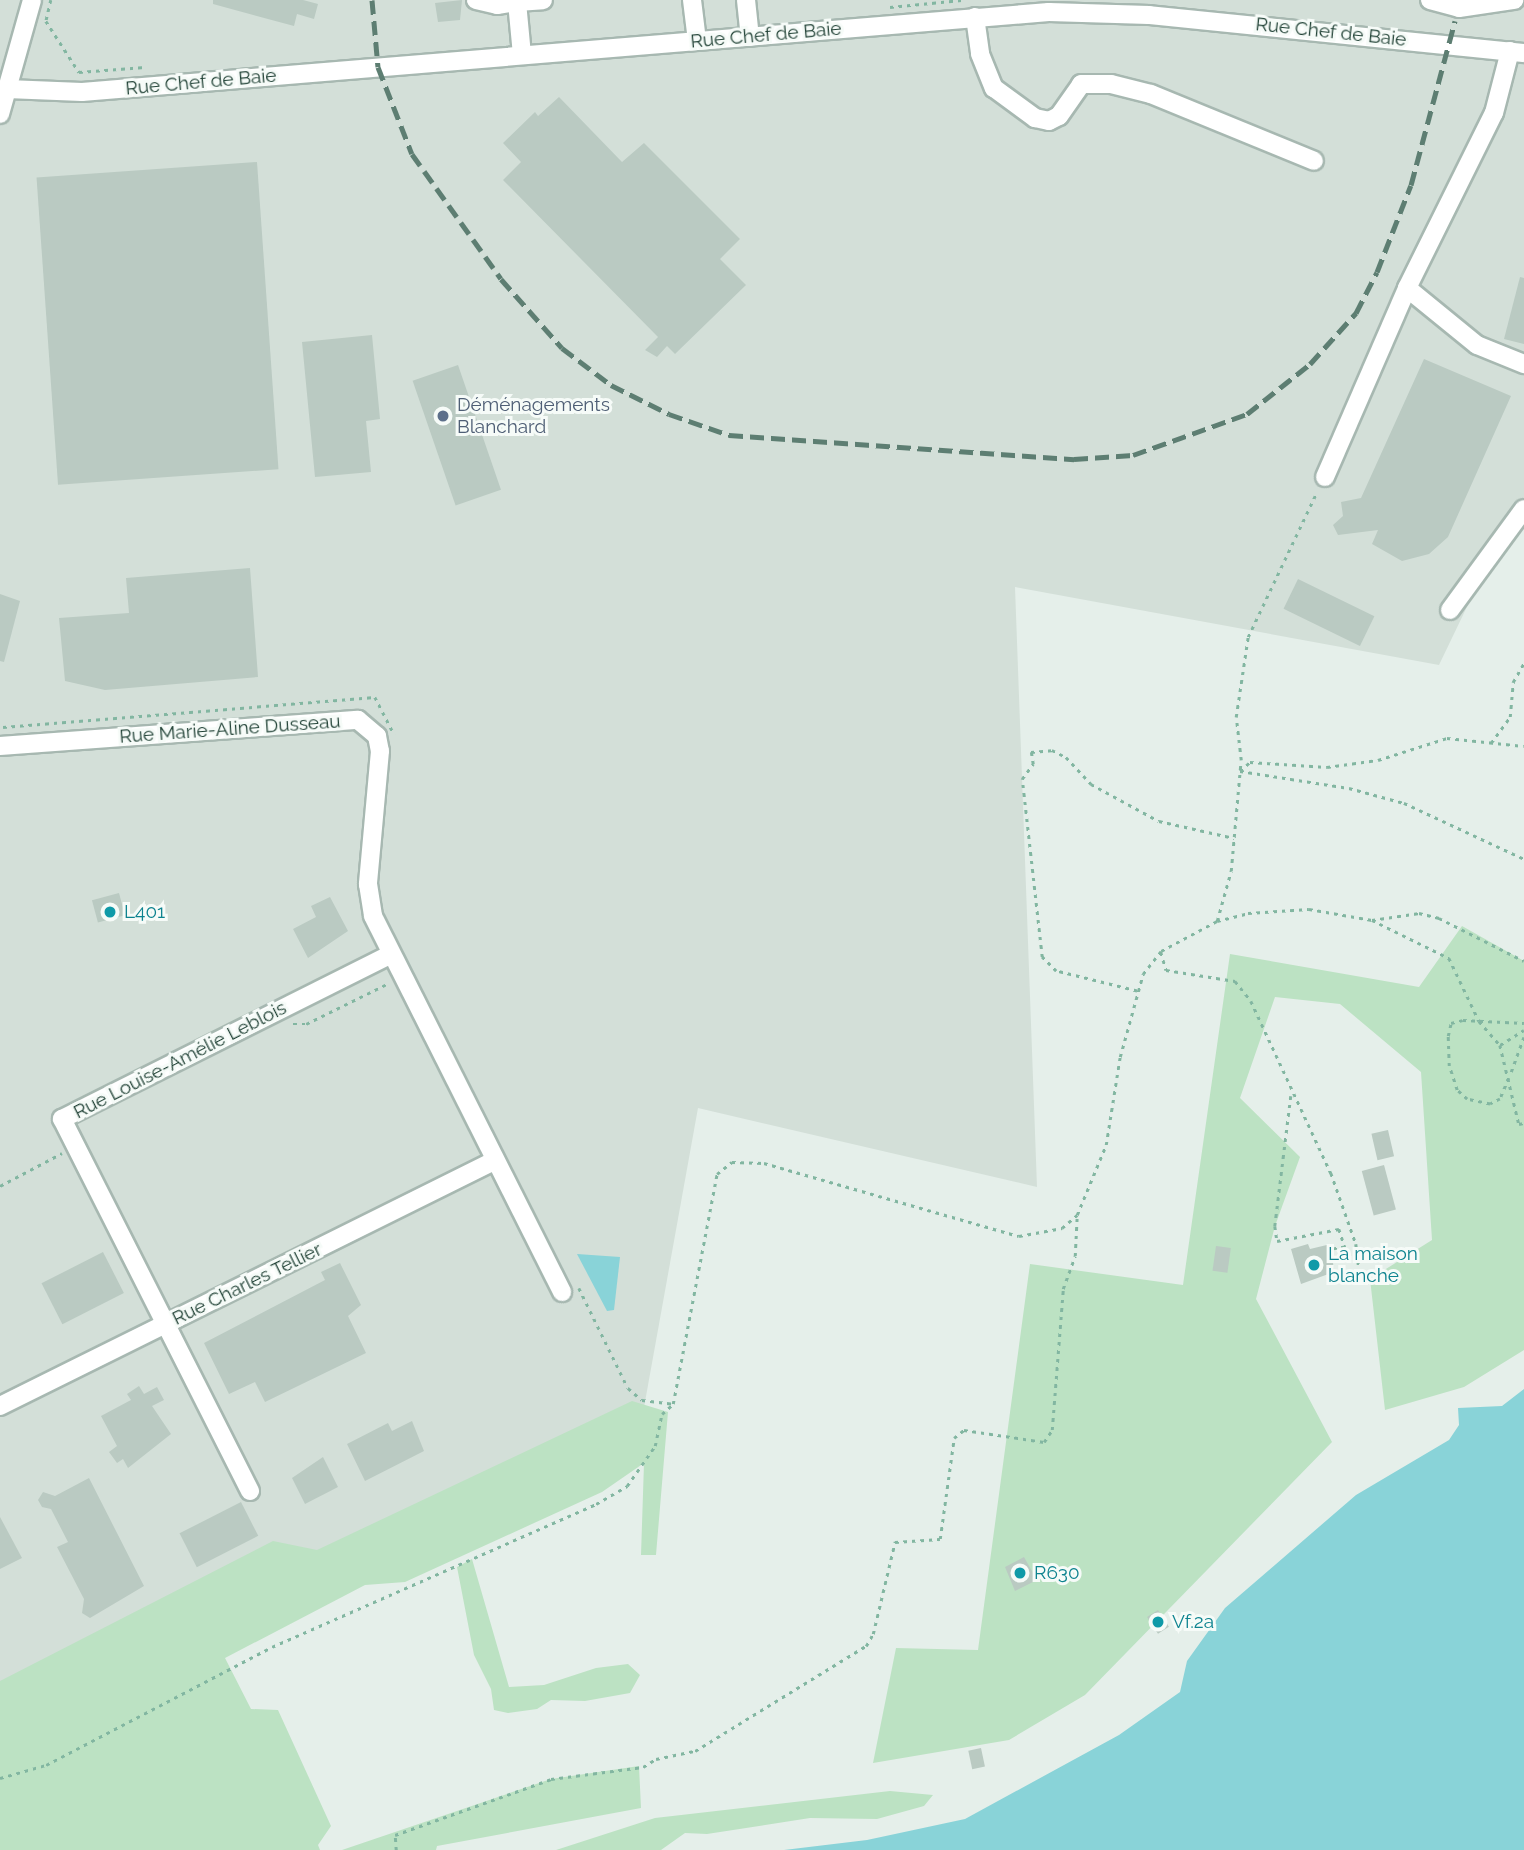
<!DOCTYPE html>
<html>
<head>
<meta charset="utf-8">
<style>
	body { margin:0 }
	#map { position:relative; width:1524px; height:1850px; overflow:hidden; background:#e5efea; font-family:Raleway,sans-serif }
	div>[style] { position:absolute }
	[style*='--x'] { left:calc(var(--x)*1px); top:calc(var(--y)*1px); width:calc(var(--w)*1px); rotate:calc(var(--a)*1deg) }
	.built>* { inset:0; background:#d3dfd8 }
	.green>* { inset:0; background:#bce2c3 }
	.water>* { inset:0; background:#89d3d8 }
	.building>* { inset:0; background:#bacac2; transform-origin:0 0 }
	.path>* { height:2.5px; margin-top:-1.25px; transform-origin:0; background:repeating-linear-gradient(90deg,#82b6a1 0 3.5px,transparent 0 8.5px) }
	.roads { filter:drop-shadow(2px 0 #a7b8b1) drop-shadow(-2px 0 #a7b8b1) drop-shadow(0 2px #a7b8b1) drop-shadow(0 -2px #a7b8b1) }
	.minor>* { height:18px; margin:-9px; padding:0 9px; transform-origin:9px; border-radius:9px; background:#fff }
	.rail>* { height:5px; margin-top:-2.5px; transform-origin:0; background:repeating-linear-gradient(90deg,#5d7e72 0 14px,transparent 0 21px) }
	.dots>* { width:19px; height:19px; translate:-50% -50%; box-sizing:border-box; border:4px solid #f6fbf8; border-radius:50% }
	span { translate:-50% -50%; white-space:nowrap; text-align:center; line-height:1.15; -webkit-text-stroke:6px #f6fbf8; paint-order:stroke }
	.street-label { font-size:19px; color:#224337 }
	.service-label { font-size:19px; color:#4e5e75 }
	.left { translate:0 -50%; text-align:left }
	.culture-label { font-size:19px; color:#0d838f }
</style>
</head>
<body>
<div id="map">
	<div class="built">
		<div style="clip-path:polygon(0 0,1524px 0,1524px 522px,1476px 588px,1439px 665px,1015px 587px,1037px 1187px,698px 1108px,641px 1424px,0 1739px)"></div>
	</div>
	<div class="green">
		<div style="clip-path:polygon(1462px 926px,1524px 961px,1524px 1350px,1464px 1387px,1385px 1410px,1370px 1279px,1432px 1240px,1421px 1072px,1340px 1004px,1275px 997px,1240px 1098px,1300px 1157px,1275px 1226px,1256px 1299px,1332px 1442px,1085px 1695px,1009px 1740px,873px 1763px,896px 1648px,978px 1650px,1030px 1264px,1183px 1285px,1230px 954px,1419px 987px)"></div>
		<div style="clip-path:polygon(632px 1401px,668px 1412px,656px 1555px,641px 1555px,644px 1463px,602px 1492px,405px 1582px,365px 1585px,225px 1658px,251px 1709px,278px 1710px,331px 1826px,318px 1845px,320px 1850px,0 1850px,0 1681px,273px 1541px,317px 1550px)"></div>
		<div style="clip-path:polygon(472px 1559px,509px 1687px,544px 1685px,596px 1668px,628px 1664px,640px 1675px,630px 1693px,585px 1701px,551px 1700px,537px 1709px,508px 1713px,494px 1710px,491px 1689px,474px 1655px,457px 1567px)"></div>
		<div style="clip-path:polygon(639px 1766px,641px 1808px,437px 1846px,436px 1850px,342px 1850px,551px 1779px)"></div>
		<div style="clip-path:polygon(890px 1791px,933px 1795px,924px 1806px,877px 1819px,810px 1818px,707px 1834px,685px 1833px,661px 1850px,556px 1850px,655px 1818px)"></div>
	</div>
	<div class="water">
		<div style="clip-path:polygon(577px 1254px,620px 1257px,614px 1310px,607px 1311px)"></div>
		<div style="clip-path:polygon(1524px 1389px,1524px 1850px,784px 1850px,867px 1840px,965px 1819px,1119px 1735px,1180px 1692px,1187px 1661px,1225px 1608px,1356px 1495px,1449px 1440px,1459px 1425px,1458px 1408px,1502px 1406px)"></div>
	</div>
	<div class="building">
		<div style="clip-path:polygon(213px 0,303px 0,318px 4px,314px 19px,297px 14px,294px 26px,213px 4px)"></div>
		<div style="clip-path:polygon(462px 0,460px 20px,438px 22px,435px 3px)"></div>
		<div style="clip-path:polygon(559px 97px,622px 162px,644px 143px,740px 239px,720px 259px,746px 285px,675px 354px,667px 346px,657px 357px,645px 350px,658px 337px,503px 180px,521px 162px,503px 143px,535px 112px,538px 116px)"></div>
		<div style="left:257px;top:162px;width:308px;height:221px;rotate:86deg"></div>
		<div style="clip-path:polygon(1520px 277px,1524px 278px,1524px 344px,1504px 339px)"></div>
		<div style="clip-path:polygon(372px 335px,380px 419px,366px 421px,371px 472px,315px 477px,302px 342px)"></div>
		<div style="clip-path:polygon(1424px 359px,1511px 396px,1448px 537px,1429px 554px,1402px 561px,1372px 544px,1378px 530px,1338px 535px,1333px 525px,1343px 516px,1341px 502px,1361px 498px)"></div>
		<div style="left:458px;top:365px;width:132px;height:48px;rotate:71deg"></div>
		<div style="clip-path:polygon(250px 568px,258px 677px,105px 690px,65px 681px,59px 618px,129px 613px,126px 578px)"></div>
		<div style="left:1298px;top:579px;width:85px;height:33px;rotate:26deg"></div>
		<div style="clip-path:polygon(0 594px,20px 601px,4px 662px,0 661px)"></div>
		<div style="left:119px;top:893px;width:23px;height:28px;rotate:75deg"></div>
		<div style="clip-path:polygon(330px 897px,348px 931px,308px 958px,293px 929px,316px 917px,311px 906px)"></div>
		<div style="left:1388px;top:1130px;width:27px;height:17px;rotate:77deg"></div>
		<div style="left:1384px;top:1165px;width:46px;height:23px;rotate:75deg"></div>
		<div style="clip-path:polygon(1308px 1244px,1310px 1249px,1331px 1244px,1334px 1272px,1301px 1284px,1291px 1249px)"></div>
		<div style="left:1216px;top:1246px;width:15px;height:25px;rotate:8deg"></div>
		<div style="left:103px;top:1252px;width:46px;height:69px;rotate:63deg"></div>
		<div style="clip-path:polygon(340px 1263px,361px 1305px,348px 1316px,366px 1353px,265px 1402px,255px 1382px,229px 1394px,204px 1343px,325px 1280px,321px 1272px)"></div>
		<div style="clip-path:polygon(139px 1386px,144px 1394px,157px 1387px,164px 1400px,152px 1406px,171px 1434px,128px 1468px,123px 1459px,117px 1463px,109px 1452px,117px 1446px,101px 1416px,131px 1400px,127px 1394px)"></div>
		<div style="clip-path:polygon(412px 1421px,424px 1451px,365px 1481px,347px 1444px,388px 1423px,392px 1431px)"></div>
		<div style="clip-path:polygon(323px 1457px,338px 1487px,305px 1504px,292px 1478px)"></div>
		<div style="clip-path:polygon(89px 1478px,144px 1586px,90px 1618px,82px 1613px,84px 1599px,57px 1547px,68px 1542px,51px 1509px,42px 1507px,38px 1500px,43px 1492px,55px 1496px)"></div>
		<div style="left:241px;top:1502px;width:38px;height:69px;rotate:63deg"></div>
		<div style="clip-path:polygon(0 1517px,22px 1558px,0 1569px)"></div>
		<div style="clip-path:polygon(1024px 1557px,1037px 1580px,1015px 1591px,1005px 1567px)"></div>
		<div style="left:1158px;top:1610px;width:20px;height:13px;rotate:57deg"></div>
		<div style="left:981px;top:1748px;width:19px;height:13px;rotate:78deg"></div>
	</div>
	<div class="path">
		<div style="--x:51;--y:0;--w:22;--a:103"></div>
		<div style="--x:46;--y:21;--w:61;--a:57.1"></div>
		<div style="--x:79;--y:72;--w:66;--a:-4.3"></div>
		<div style="--x:890;--y:7;--w:72;--a:-5.6"></div>
		<div style="--x:3;--y:727;--w:373;--a:-4.6"></div>
		<div style="--x:375;--y:697;--w:42;--a:62.8"></div>
		<div style="--x:1491;--y:743;--w:32;--a:-54"></div>
		<div style="--x:1510;--y:717;--w:35;--a:-85"></div>
		<div style="--x:1513;--y:682;--w:22;--a:-60"></div>
		<div style="--x:1240;--y:771;--w:110;--a:8.9"></div>
		<div style="--x:1349;--y:788;--w:57;--a:15.3"></div>
		<div style="--x:1404;--y:803;--w:132;--a:25"></div>
		<div style="--x:1240;--y:771;--w:13;--a:-42"></div>
		<div style="--x:1250;--y:762;--w:77;--a:3.7"></div>
		<div style="--x:1327;--y:767;--w:51;--a:-7.8"></div>
		<div style="--x:1378;--y:760;--w:72;--a:-17.7"></div>
		<div style="--x:1447;--y:738;--w:77;--a:5.9"></div>
		<div style="--x:1372;--y:920;--w:86;--a:26.3"></div>
		<div style="--x:1449;--y:958;--w:70;--a:64.5"></div>
		<div style="--x:1479;--y:1021;--w:32;--a:49"></div>
		<div style="--x:1500;--y:1045;--w:81;--a:76.5"></div>
		<div style="--x:1519;--y:1124;--w:5;--a:-11"></div>
		<div style="--x:1217;--y:921;--w:52;--a:-74.4"></div>
		<div style="--x:1231;--y:871;--w:111;--a:-84.9"></div>
		<div style="--x:1241;--y:760;--w:43;--a:-96.6"></div>
		<div style="--x:1236;--y:717;--w:81;--a:-81.5"></div>
		<div style="--x:1248;--y:637;--w:161;--a:-64.6"></div>
		<div style="--x:1161;--y:952;--w:19;--a:74"></div>
		<div style="--x:1166;--y:970;--w:70;--a:9.1"></div>
		<div style="--x:1235;--y:981;--w:26;--a:51"></div>
		<div style="--x:1251;--y:1001;--w:190;--a:65.1"></div>
		<div style="--x:1331;--y:1173;--w:75;--a:70.6"></div>
		<div style="--x:1356;--y:1244;--w:35;--a:83"></div>
		<div style="--x:1137;--y:991;--w:83;--a:-166.1"></div>
		<div style="--x:1056;--y:971;--w:20;--a:-135"></div>
		<div style="--x:1042;--y:957;--w:179;--a:-96.4"></div>
		<div style="--x:1022;--y:779;--w:19;--a:-54"></div>
		<div style="--x:1033;--y:764;--w:12;--a:-99"></div>
		<div style="--x:1031;--y:752;--w:21;--a:-5"></div>
		<div style="--x:1052;--y:750;--w:16;--a:27"></div>
		<div style="--x:1066;--y:757;--w:37;--a:47"></div>
		<div style="--x:1091;--y:784;--w:77;--a:28.6"></div>
		<div style="--x:1159;--y:821;--w:77;--a:12.8"></div>
		<div style="--x:293;--y:1024;--w:13;--a:0"></div>
		<div style="--x:306;--y:1024;--w:93;--a:-26.3"></div>
		<div style="--x:1500;--y:1045;--w:28;--a:-32"></div>
		<div style="--x:1511;--y:1072;--w:37;--a:-70"></div>
		<div style="--x:1509;--y:1078;--w:23;--a:113"></div>
		<div style="--x:1500;--y:1099;--w:11;--a:153"></div>
		<div style="--x:1490;--y:1104;--w:24;--a:-168"></div>
		<div style="--x:1467;--y:1099;--w:13;--a:-138"></div>
		<div style="--x:1457;--y:1090;--w:25;--a:-108"></div>
		<div style="--x:1449;--y:1066;--w:30;--a:-92"></div>
		<div style="--x:1448;--y:1036;--w:13;--a:-77"></div>
		<div style="--x:1451;--y:1023;--w:12;--a:-14"></div>
		<div style="--x:1463;--y:1020;--w:61;--a:2.8"></div>
		<div style="--x:1291;--y:1096;--w:131;--a:97"></div>
		<div style="--x:1275;--y:1226;--w:15;--a:82"></div>
		<div style="--x:1277;--y:1241;--w:63;--a:-11"></div>
		<div style="--x:1339;--y:1229;--w:19;--a:72"></div>
		<div style="--x:1345;--y:1247;--w:12;--a:171"></div>
		<div style="--x:0;--y:1186;--w:70;--a:-28"></div>
		<div style="--x:579;--y:1288;--w:111;--a:63.9"></div>
		<div style="--x:628;--y:1388;--w:18;--a:41"></div>
		<div style="--x:642;--y:1400;--w:31;--a:7"></div>
		<div style="--x:0;--y:1778;--w:48;--a:-15.8"></div>
		<div style="--x:46;--y:1765;--w:255;--a:-27.6"></div>
		<div style="--x:272;--y:1647;--w:354;--a:-23.8"></div>
		<div style="--x:596;--y:1504;--w:36;--a:-30"></div>
		<div style="--x:627;--y:1486;--w:49;--a:-55"></div>
		<div style="--x:655;--y:1446;--w:33;--a:-78"></div>
		<div style="--x:662;--y:1414;--w:15;--a:-42"></div>
		<div style="--x:673;--y:1404;--w:234;--a:-79.2"></div>
		<div style="--x:717;--y:1174;--w:19;--a:-39"></div>
		<div style="--x:732;--y:1162;--w:32;--a:2"></div>
		<div style="--x:764;--y:1163;--w:265;--a:16"></div>
		<div style="--x:1019;--y:1236;--w:44;--a:-10.5"></div>
		<div style="--x:1062;--y:1228;--w:20;--a:-41"></div>
		<div style="--x:396;--y:1850;--w:15;--a:-94"></div>
		<div style="--x:395;--y:1835;--w:166;--a:-19.7"></div>
		<div style="--x:551;--y:1779;--w:93;--a:-7.4"></div>
		<div style="--x:643;--y:1767;--w:15;--a:-32"></div>
		<div style="--x:656;--y:1759;--w:40;--a:-12"></div>
		<div style="--x:695;--y:1751;--w:201;--a:-31.6"></div>
		<div style="--x:866;--y:1646;--w:14;--a:-60"></div>
		<div style="--x:873;--y:1634;--w:95;--a:-76.6"></div>
		<div style="--x:895;--y:1542;--w:45;--a:-3.8"></div>
		<div style="--x:940;--y:1539;--w:102;--a:-82.1"></div>
		<div style="--x:954;--y:1438;--w:13;--a:-39"></div>
		<div style="--x:964;--y:1430;--w:81;--a:8.5"></div>
		<div style="--x:1044;--y:1442;--w:14;--a:-56"></div>
		<div style="--x:1052;--y:1430;--w:141;--a:-85.5"></div>
		<div style="--x:1063;--y:1289;--w:35;--a:-70"></div>
		<div style="--x:1075;--y:1256;--w:41;--a:-87.2"></div>
		<div style="--x:1077;--y:1215;--w:76;--a:-67.5"></div>
		<div style="--x:1106;--y:1145;--w:89;--a:-81"></div>
		<div style="--x:1120;--y:1057;--w:86;--a:-74.5"></div>
		<div style="--x:1143;--y:974;--w:29;--a:-52"></div>
		<div style="--x:1161;--y:951;--w:64;--a:-28.2"></div>
		<div style="--x:1217;--y:921;--w:32;--a:-14"></div>
		<div style="--x:1248;--y:913;--w:61;--a:-3.8"></div>
		<div style="--x:1309;--y:909;--w:64;--a:9.9"></div>
		<div style="--x:1372;--y:920;--w:48;--a:-8.5"></div>
		<div style="--x:1419;--y:913;--w:21;--a:14"></div>
		<div style="--x:1439;--y:918;--w:95;--a:26.8"></div>
	</div>
	<div class="roads">
		<div class="minor">
			<div style="--x:476;--y:0;--w:22;--a:13"></div>
			<div style="--x:497;--y:5;--w:20;--a:-9"></div>
			<div style="--x:692;--y:0;--w:41;--a:83"></div>
			<div style="--x:746;--y:0;--w:37;--a:84"></div>
			<div style="--x:1430;--y:0;--w:30;--a:15"></div>
			<div style="--x:1459;--y:8;--w:56;--a:-8.3"></div>
			<div style="--x:975;--y:17;--w:37;--a:82"></div>
			<div style="--x:980;--y:54;--w:37;--a:68"></div>
			<div style="--x:994;--y:88;--w:51;--a:36.2"></div>
			<div style="--x:1035;--y:118;--w:14;--a:12"></div>
			<div style="--x:1049;--y:121;--w:11;--a:-27"></div>
			<div style="--x:1059;--y:116;--w:39;--a:-55"></div>
			<div style="--x:1081;--y:84;--w:30;--a:0"></div>
			<div style="--x:1111;--y:84;--w:41;--a:14"></div>
			<div style="--x:1151;--y:94;--w:176;--a:22.3"></div>
			<div style="--x:522;--y:55;--w:53;--a:-95.4"></div>
			<div style="--x:517;--y:2;--w:26;--a:-4"></div>
			<div style="--x:7;--y:89;--w:75;--a:2.3"></div>
			<div style="--x:82;--y:92;--w:970;--a:-4.73"></div>
			<div style="--x:1049;--y:12;--w:100;--a:1.7"></div>
			<div style="--x:1149;--y:15;--w:377;--a:5.8"></div>
			<div style="--x:0;--y:114;--w:118;--a:-74.3"></div>
			<div style="--x:1407;--y:288;--w:90;--a:39.2"></div>
			<div style="--x:1477;--y:345;--w:51;--a:22"></div>
			<div style="--x:1325;--y:477;--w:206;--a:-66.5"></div>
			<div style="--x:1407;--y:288;--w:195;--a:-63.6"></div>
			<div style="--x:1494;--y:113;--w:64;--a:-75.5"></div>
			<div style="--x:1450;--y:610;--w:125;--a:-53.8"></div>
			<div style="--x:0;--y:746;--w:359;--a:-4.2"></div>
			<div style="--x:358;--y:720;--w:25;--a:40"></div>
			<div style="--x:377;--y:736;--w:15;--a:79"></div>
			<div style="--x:380;--y:751;--w:134;--a:95.2"></div>
			<div style="--x:368;--y:884;--w:32;--a:81"></div>
			<div style="--x:373;--y:916;--w:421;--a:63.3"></div>
			<div style="--x:0;--y:1406;--w:551;--a:-26.38"></div>
			<div style="--x:250;--y:1491;--w:417;--a:-116.8"></div>
			<div style="--x:62;--y:1119;--w:367;--a:-26.6"></div>
		</div>
	</div>
	<div class="rail">
		<div style="--x:372;--y:0;--w:67;--a:84.9"></div>
		<div style="--x:378;--y:67;--w:93;--a:68.7"></div>
		<div style="--x:412;--y:154;--w:153;--a:54.5"></div>
		<div style="--x:501;--y:279;--w:92;--a:48.5"></div>
		<div style="--x:562;--y:348;--w:61;--a:37.1"></div>
		<div style="--x:611;--y:385;--w:65;--a:26.6"></div>
		<div style="--x:669;--y:414;--w:64;--a:19.3"></div>
		<div style="--x:729;--y:435;--w:346;--a:4"></div>
		<div style="--x:1074;--y:459;--w:59;--a:-3.9"></div>
		<div style="--x:1133;--y:455;--w:121;--a:-19.8"></div>
		<div style="--x:1247;--y:414;--w:80;--a:-38.4"></div>
		<div style="--x:1310;--y:364;--w:69;--a:-48"></div>
		<div style="--x:1356;--y:313;--w:46;--a:-62.9"></div>
		<div style="--x:1377;--y:272;--w:93;--a:-68.7"></div>
		<div style="--x:1411;--y:185;--w:170;--a:-75"></div>
	</div>
	<div class="dots">
		<div style="left:443px;top:416px;background:#5c6f8a"></div>
		<div style="left:110px;top:912px;background:#0f9aa8"></div>
		<div style="left:1314px;top:1265px;background:#0f9aa8"></div>
		<div style="left:1020px;top:1573px;background:#0f9aa8"></div>
		<div style="left:1158px;top:1622px;background:#0f9aa8"></div>
	</div>
	<div class="street-label">
		<span style="left:1331px;top:32px;rotate:6deg">Rue Chef de Baie</span>
		<span style="left:766px;top:35px;rotate:-5deg">Rue Chef de Baie</span>
		<span style="left:201px;top:82px;rotate:-5deg">Rue Chef de Baie</span>
		<span style="left:230px;top:729px;rotate:-4deg">Rue Marie-Aline Dusseau</span>
		<span style="left:180px;top:1060px;rotate:-27deg">Rue Louise-Amélie Leblois</span>
		<span style="left:247px;top:1284px;rotate:-26deg">Rue Charles Tellier</span>
	</div>
	<div class="service-label">
		<span class="left" style="left:457px;top:416px">Déménagements<br>Blanchard</span>
	</div>
	<div class="culture-label">
		<span class="left" style="left:124px;top:912px">L401</span>
		<span class="left" style="left:1328px;top:1265px">La maison<br>blanche</span>
		<span class="left" style="left:1034px;top:1573px">R630</span>
		<span class="left" style="left:1172px;top:1622px">Vf.2a</span>
	</div>
</div>
</body>
</html>
